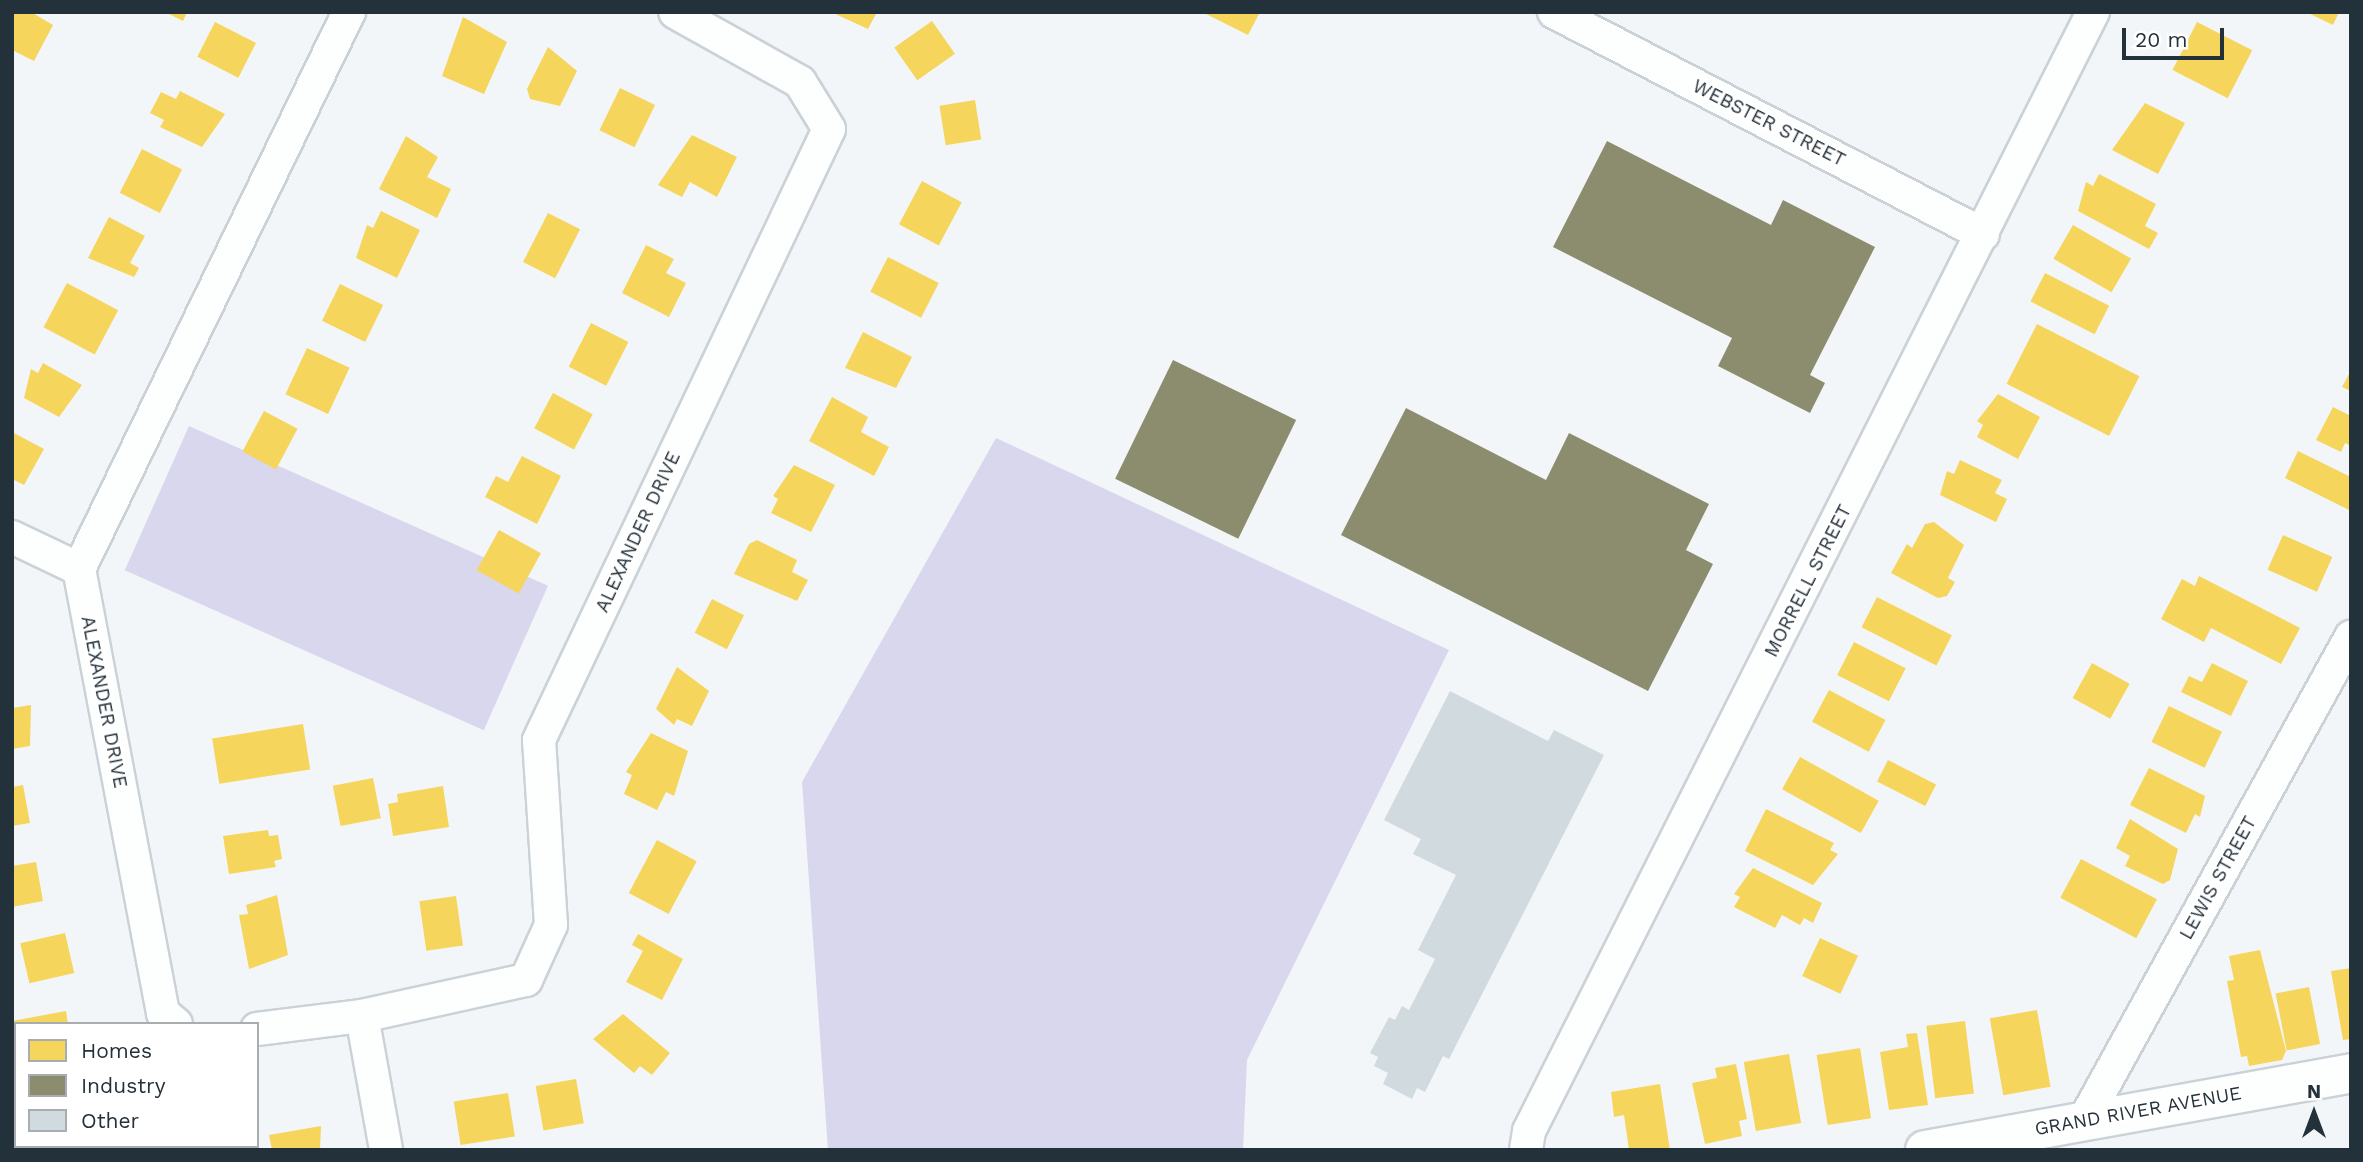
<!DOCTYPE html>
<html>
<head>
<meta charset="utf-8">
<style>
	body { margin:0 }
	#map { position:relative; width:2363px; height:1162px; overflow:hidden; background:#f3f6f9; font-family:"Work Sans",sans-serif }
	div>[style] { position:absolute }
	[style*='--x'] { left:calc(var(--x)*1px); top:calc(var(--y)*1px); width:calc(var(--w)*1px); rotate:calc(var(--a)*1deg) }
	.green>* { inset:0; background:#d9d7ee; transform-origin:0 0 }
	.homes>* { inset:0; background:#f6d55c; transform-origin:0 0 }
	.industry>* { inset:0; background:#8c8c6e; transform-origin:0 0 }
	.building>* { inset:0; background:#d1dbdf }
	.roads { filter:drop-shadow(2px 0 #cad2d7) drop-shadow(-2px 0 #cad2d7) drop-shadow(0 2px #cad2d7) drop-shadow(0 -2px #cad2d7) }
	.minor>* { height:32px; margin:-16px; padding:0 16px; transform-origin:16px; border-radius:16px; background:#fdfefe }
	.tertiary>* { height:38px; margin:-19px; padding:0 19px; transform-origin:19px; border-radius:19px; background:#fdfefe }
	span { translate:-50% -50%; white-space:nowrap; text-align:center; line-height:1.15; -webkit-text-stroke:7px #fff; paint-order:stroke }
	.street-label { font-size:19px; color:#23313a }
	.frame { position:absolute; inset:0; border:14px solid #23313a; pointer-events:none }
	.legend { position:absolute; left:14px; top:1022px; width:245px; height:126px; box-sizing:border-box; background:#fff; border:2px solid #a7adb0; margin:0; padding:9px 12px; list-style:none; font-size:21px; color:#23313a }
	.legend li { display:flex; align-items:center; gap:14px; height:35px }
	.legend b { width:35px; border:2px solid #a7adb0 }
	.north { position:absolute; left:2279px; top:1078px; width:70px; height:70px; -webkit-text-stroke:5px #fff; paint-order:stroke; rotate:0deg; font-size:19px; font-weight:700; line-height:28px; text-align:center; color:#23313a }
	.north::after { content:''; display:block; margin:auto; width:24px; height:32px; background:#23313a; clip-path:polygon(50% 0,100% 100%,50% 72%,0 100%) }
	.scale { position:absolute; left:2122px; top:28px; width:102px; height:32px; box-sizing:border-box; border:4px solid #23313a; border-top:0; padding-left:9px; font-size:21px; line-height:24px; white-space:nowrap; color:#23313a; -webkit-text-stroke:5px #fff; paint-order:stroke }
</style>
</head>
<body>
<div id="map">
	<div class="green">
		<div style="left:189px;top:426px;width:393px;height:158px;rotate:24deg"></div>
		<div style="clip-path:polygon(996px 438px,1449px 650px,1247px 1060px,1243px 1150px,828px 1150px,802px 782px)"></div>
	</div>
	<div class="homes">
		<div style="clip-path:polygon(14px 12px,31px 12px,53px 25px,34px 61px,12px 50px)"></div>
		<div style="clip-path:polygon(165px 12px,187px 12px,183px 21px)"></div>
		<div style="clip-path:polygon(831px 12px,877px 12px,868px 29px)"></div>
		<div style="clip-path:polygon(1202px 12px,1260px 12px,1248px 35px)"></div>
		<div style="clip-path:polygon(2306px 12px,2339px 12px,2333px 25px)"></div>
		<div style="clip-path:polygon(463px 17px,507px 42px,484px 94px,442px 76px)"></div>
		<div style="left:932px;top:21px;width:40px;height:46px;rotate:55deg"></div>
		<div style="left:215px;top:22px;width:46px;height:39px;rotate:27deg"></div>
		<div style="left:2197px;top:22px;width:62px;height:54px;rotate:27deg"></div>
		<div style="clip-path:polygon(548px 47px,577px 71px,560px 106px,530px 99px,527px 89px)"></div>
		<div style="left:620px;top:88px;width:39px;height:47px;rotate:26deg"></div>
		<div style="clip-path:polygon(180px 91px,225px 114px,202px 147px,160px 127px,164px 120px,150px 113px,161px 92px,176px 99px)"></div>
		<div style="left:975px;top:100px;width:40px;height:36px;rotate:81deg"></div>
		<div style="clip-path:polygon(2145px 103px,2185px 123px,2158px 174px,2112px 150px)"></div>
		<div style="clip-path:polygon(692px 135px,737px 157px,717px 197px,690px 182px,682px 197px,658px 185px)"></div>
		<div style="clip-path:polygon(406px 136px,438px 157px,427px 177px,451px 189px,437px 218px,379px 189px)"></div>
		<div style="left:142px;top:149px;width:45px;height:49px;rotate:27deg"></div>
		<div style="clip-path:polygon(2099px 174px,2156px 204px,2145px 226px,2158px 233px,2149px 249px,2078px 211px,2086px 182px,2093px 186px)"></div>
		<div style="left:922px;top:181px;width:45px;height:49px;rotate:28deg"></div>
		<div style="clip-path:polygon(381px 211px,420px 230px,397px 278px,356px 258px,367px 225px,373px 228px)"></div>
		<div style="left:548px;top:213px;width:36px;height:55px;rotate:27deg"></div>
		<div style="clip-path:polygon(109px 217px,145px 236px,130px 263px,139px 268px,134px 277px,88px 258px)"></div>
		<div style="left:2073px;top:225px;width:67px;height:39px;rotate:30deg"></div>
		<div style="clip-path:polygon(646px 245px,674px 259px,666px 273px,686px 283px,669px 317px,622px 293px)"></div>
		<div style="left:888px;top:257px;width:57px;height:39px;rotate:27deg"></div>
		<div style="left:2045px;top:273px;width:72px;height:32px;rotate:27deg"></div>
		<div style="left:67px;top:283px;width:58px;height:50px;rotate:28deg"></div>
		<div style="left:340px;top:284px;width:48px;height:41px;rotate:26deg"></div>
		<div style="left:591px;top:323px;width:42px;height:49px;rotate:27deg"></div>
		<div style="left:2037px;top:324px;width:115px;height:67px;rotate:27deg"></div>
		<div style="clip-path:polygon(863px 332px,912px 357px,896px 388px,845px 368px)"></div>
		<div style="left:307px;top:348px;width:47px;height:51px;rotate:25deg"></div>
		<div style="clip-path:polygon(43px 363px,82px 385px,59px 417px,24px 398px,31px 369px,38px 373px)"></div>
		<div style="clip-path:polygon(2351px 370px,2351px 391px,2342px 387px)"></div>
		<div style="left:553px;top:393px;width:45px;height:40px;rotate:28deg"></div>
		<div style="clip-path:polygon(1998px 394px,2040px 417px,2018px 459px,1977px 437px,1983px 425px,1977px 421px)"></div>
		<div style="clip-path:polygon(832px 397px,868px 417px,861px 432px,889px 447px,874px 476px,809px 441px)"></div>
		<div style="clip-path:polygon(2333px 407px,2351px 416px,2351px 446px,2345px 443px,2341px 452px,2316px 440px)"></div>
		<div style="left:264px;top:411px;width:38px;height:46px;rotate:28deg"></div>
		<div style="clip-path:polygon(12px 432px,44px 449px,24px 485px,12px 479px)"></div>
		<div style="clip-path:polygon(2298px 451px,2351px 477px,2351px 511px,2285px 478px)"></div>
		<div style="clip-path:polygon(522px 456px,561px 476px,537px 524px,485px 497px,496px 476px,508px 482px)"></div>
		<div style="clip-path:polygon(1960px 460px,2002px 480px,1995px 493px,2007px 499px,1996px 522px,1940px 495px,1947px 471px,1954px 474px)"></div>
		<div style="clip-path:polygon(794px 465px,835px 485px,811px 532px,771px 513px,778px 499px,773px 496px)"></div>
		<div style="clip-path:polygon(1934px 522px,1964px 545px,1948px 578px,1955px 582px,1947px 596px,1938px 598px,1891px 573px,1907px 544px,1912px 548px,1925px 524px)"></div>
		<div style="left:499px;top:530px;width:48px;height:46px;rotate:29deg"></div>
		<div style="left:2283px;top:535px;width:54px;height:38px;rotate:24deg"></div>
		<div style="clip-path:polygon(757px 540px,797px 560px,792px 572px,808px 580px,797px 601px,734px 574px,749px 544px)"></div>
		<div style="clip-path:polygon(2199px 576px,2300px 628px,2281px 664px,2211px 628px,2204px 642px,2161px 619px,2182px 579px,2195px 586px)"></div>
		<div style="left:1877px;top:597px;width:84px;height:34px;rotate:27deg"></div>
		<div style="left:712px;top:599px;width:36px;height:38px;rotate:27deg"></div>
		<div style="left:1854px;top:642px;width:58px;height:37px;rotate:27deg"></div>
		<div style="left:2092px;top:663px;width:43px;height:40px;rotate:29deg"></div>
		<div style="clip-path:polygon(2212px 663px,2248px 681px,2231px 716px,2181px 692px,2189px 676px,2202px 682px)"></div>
		<div style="clip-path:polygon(677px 667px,709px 691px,692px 726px,677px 719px,674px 725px,656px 709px)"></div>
		<div style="left:1829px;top:690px;width:64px;height:36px;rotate:28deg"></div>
		<div style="clip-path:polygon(31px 705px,30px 746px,12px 749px,12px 708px)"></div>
		<div style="left:2169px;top:706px;width:59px;height:40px;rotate:26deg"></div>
		<div style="left:303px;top:724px;width:46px;height:92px;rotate:81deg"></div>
		<div style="clip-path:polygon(651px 733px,688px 751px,674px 796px,666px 792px,657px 810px,624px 794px,632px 775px,626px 772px)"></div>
		<div style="left:1800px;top:757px;width:90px;height:37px;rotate:29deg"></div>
		<div style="left:1888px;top:760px;width:54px;height:24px;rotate:27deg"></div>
		<div style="clip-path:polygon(2149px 768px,2205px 796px,2200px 817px,2195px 814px,2186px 833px,2130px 805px)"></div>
		<div style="left:373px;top:778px;width:41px;height:41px;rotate:79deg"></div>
		<div style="clip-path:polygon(23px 785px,30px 823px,12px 826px,12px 787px)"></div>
		<div style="clip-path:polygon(443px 786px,449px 827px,393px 836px,388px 804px,398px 802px,397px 794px)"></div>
		<div style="clip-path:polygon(1766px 809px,1834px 843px,1830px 850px,1838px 854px,1813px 885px,1745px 851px)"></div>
		<div style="clip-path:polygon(2130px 819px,2178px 849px,2170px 880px,2163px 884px,2125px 866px,2130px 856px,2116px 848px)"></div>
		<div style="clip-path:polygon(268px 830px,269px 836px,278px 835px,282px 859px,274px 861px,276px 867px,229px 874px,223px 836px)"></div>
		<div style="left:657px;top:840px;width:45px;height:60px;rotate:28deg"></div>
		<div style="left:2081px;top:859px;width:86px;height:44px;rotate:28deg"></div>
		<div style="clip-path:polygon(36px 862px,43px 901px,12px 907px,12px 866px)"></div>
		<div style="clip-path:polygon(1753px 868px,1822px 903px,1813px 923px,1804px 918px,1800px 925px,1782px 915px,1775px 928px,1734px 907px,1740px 897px,1734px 894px)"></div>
		<div style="clip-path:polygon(277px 895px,288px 955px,249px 969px,239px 915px,248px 914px,246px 905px)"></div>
		<div style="left:456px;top:896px;width:50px;height:37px;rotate:82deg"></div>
		<div style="left:65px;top:933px;width:41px;height:46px;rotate:77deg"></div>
		<div style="clip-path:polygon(638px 934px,683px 959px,662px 1000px,626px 982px,643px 951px,632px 945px)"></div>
		<div style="left:1820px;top:938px;width:42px;height:42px;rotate:25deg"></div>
		<div style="clip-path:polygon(2260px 950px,2286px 1051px,2282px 1060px,2249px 1066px,2247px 1056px,2241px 1057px,2227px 981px,2234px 980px,2229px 956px)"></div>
		<div style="clip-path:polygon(2351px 968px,2351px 1039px,2343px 1040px,2331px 971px)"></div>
		<div style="left:2309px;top:987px;width:58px;height:34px;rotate:79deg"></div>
		<div style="left:2037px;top:1010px;width:78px;height:48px;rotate:80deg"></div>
		<div style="clip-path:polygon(66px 1011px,68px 1024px,16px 1024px,14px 1033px,12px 1021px)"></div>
		<div style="clip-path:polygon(623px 1014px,670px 1053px,652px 1075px,640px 1066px,634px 1073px,593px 1039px)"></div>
		<div style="left:1965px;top:1021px;width:73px;height:39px;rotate:83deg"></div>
		<div style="clip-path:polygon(1917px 1033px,1928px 1105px,1889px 1110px,1880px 1052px,1908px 1047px,1906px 1034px)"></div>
		<div style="left:1860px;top:1048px;width:71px;height:44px;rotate:81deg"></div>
		<div style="left:1789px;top:1054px;width:70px;height:46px;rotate:80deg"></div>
		<div style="clip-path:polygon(1736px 1064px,1747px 1119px,1739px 1121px,1742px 1136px,1705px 1144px,1692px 1083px,1717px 1078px,1715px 1068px)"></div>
		<div style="left:576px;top:1079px;width:45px;height:41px;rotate:80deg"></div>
		<div style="clip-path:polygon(1660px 1084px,1670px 1150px,1629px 1150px,1624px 1115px,1614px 1117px,1611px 1092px)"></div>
		<div style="left:508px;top:1093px;width:44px;height:55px;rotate:81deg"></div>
		<div style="clip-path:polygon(321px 1126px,320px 1150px,272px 1150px,269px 1135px)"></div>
		<div style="clip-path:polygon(100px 1146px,141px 1146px,98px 1150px)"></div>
		<div style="left:196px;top:1146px;width:36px;height:4px"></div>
	</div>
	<div class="industry">
		<div style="clip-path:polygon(1607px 141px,1771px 225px,1783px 200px,1875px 247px,1810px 375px,1825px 383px,1810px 413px,1718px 366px,1732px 338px,1553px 247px)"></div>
		<div style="left:1173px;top:360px;width:137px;height:132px;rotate:26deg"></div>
		<div style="clip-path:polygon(1406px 408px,1546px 480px,1569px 433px,1709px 504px,1686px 550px,1713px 564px,1648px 691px,1341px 535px)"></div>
	</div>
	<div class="building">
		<div style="clip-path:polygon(1450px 691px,1548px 741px,1554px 730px,1604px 755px,1449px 1059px,1443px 1056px,1425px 1092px,1417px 1088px,1412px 1099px,1383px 1084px,1388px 1073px,1374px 1066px,1378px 1057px,1370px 1053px,1389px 1017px,1395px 1020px,1402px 1006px,1409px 1010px,1435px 959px,1418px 950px,1456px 875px,1413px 854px,1421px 839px,1384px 820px)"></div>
	</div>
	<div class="roads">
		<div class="minor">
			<div style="--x:1554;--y:12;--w:483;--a:27.4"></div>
			<div style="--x:12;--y:537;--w:74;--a:25.5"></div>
			<div style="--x:362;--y:1016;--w:136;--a:79.8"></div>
			<div style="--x:176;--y:1024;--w:17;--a:-140"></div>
			<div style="--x:163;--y:1013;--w:452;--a:-100.7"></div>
			<div style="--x:79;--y:569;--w:619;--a:-64.14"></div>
			<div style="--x:257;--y:1029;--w:106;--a:-7.1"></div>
			<div style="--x:362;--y:1016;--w:168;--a:-12.4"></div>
			<div style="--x:526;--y:980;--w:60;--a:-65.6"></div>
			<div style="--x:551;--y:925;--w:185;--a:-93.7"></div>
			<div style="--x:539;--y:740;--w:676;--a:-64.61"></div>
			<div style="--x:829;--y:129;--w:55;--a:-121.7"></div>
			<div style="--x:800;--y:82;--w:143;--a:-150.8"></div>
			<div style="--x:2085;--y:1119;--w:551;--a:-61.11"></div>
			<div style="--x:1526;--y:1150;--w:19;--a:-81"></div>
			<div style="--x:1529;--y:1131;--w:1253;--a:-63.25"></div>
		</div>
		<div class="tertiary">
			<div style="--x:1925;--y:1150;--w:433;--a:-10.2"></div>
		</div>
	</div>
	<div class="street-label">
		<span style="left:1769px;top:123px;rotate:27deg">WEBSTER STREET</span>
		<span style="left:638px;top:532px;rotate:-65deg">ALEXANDER DRIVE</span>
		<span style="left:1808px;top:581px;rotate:-63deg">MORRELL STREET</span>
		<span style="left:104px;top:702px;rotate:79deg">ALEXANDER DRIVE</span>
		<span style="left:2218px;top:878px;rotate:-61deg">LEWIS STREET</span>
		<span style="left:2138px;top:1111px;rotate:-10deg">GRAND RIVER AVENUE</span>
	</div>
	<div class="frame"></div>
	<ul class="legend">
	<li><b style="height:19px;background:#f6d55c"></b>Homes</li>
	<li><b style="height:19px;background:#8c8c6e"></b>Industry</li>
	<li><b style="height:19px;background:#d1dbdf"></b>Other</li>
	</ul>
	<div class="north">N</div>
	<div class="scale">20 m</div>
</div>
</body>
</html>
